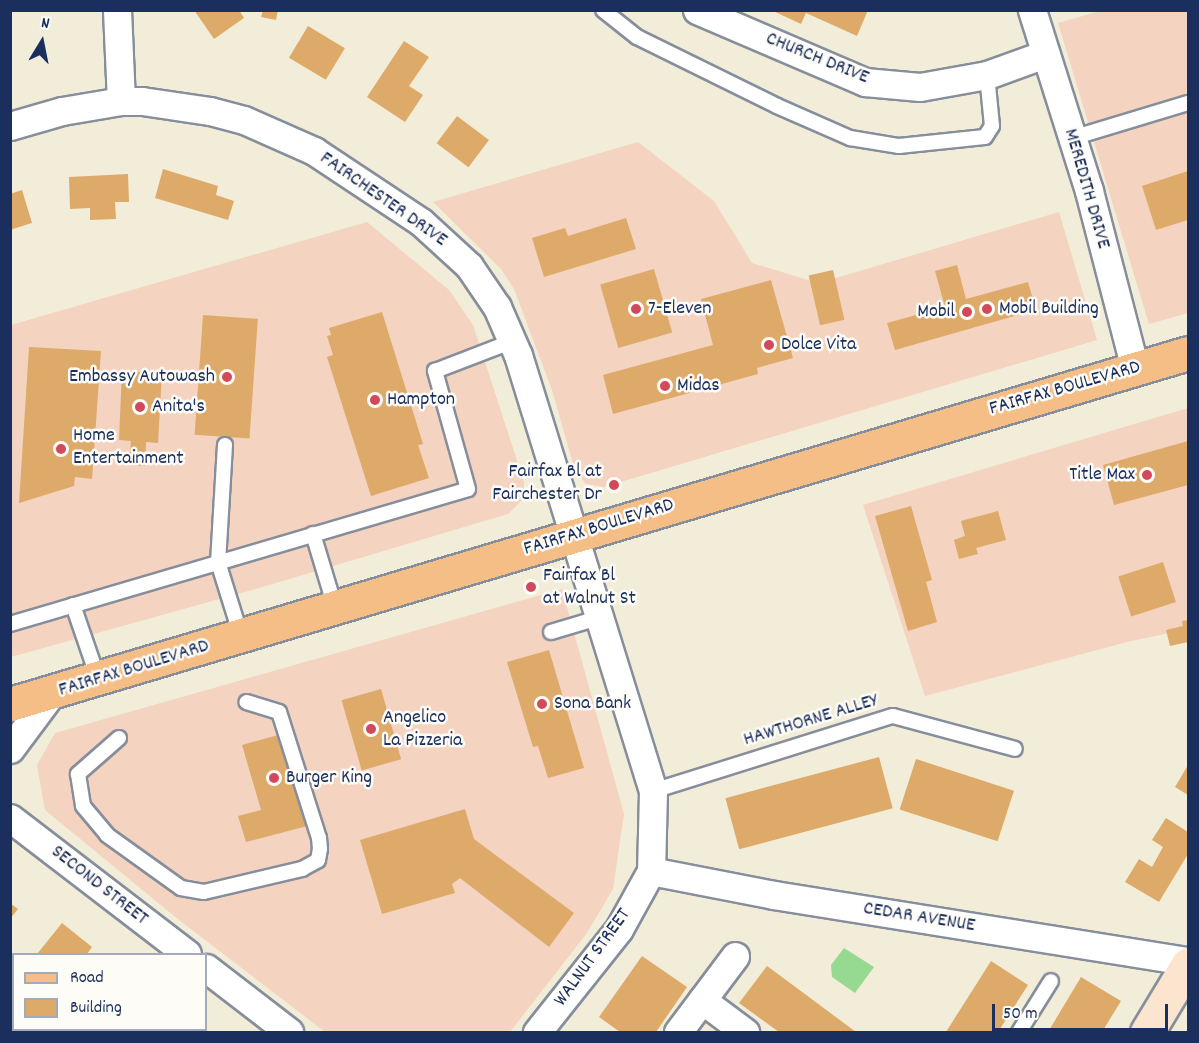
<!DOCTYPE html>
<html>
<head>
<meta charset="utf-8">
<style>
	body { margin:0 }
	#map { position:relative; width:1199px; height:1043px; overflow:hidden; background:#f2edd8; font-family:Dekko,sans-serif }
	div>[style] { position:absolute }
	[style*='--x'] { left:calc(var(--x)*1px); top:calc(var(--y)*1px); width:calc(var(--w)*1px); rotate:calc(var(--a)*1deg) }
	.built>* { inset:0; background:#f4d3c0 }
	.green>* { inset:0; background:#96d991 }
	.building>* { inset:0; background:#ddaa6a; transform-origin:0 0 }
	.roads { filter:drop-shadow(2px 0 #868e9b) drop-shadow(-2px 0 #868e9b) drop-shadow(0 2px #868e9b) drop-shadow(0 -2px #868e9b) }
	.lane>* { height:14px; margin:-7px; padding:0 7px; transform-origin:7px; border-radius:7px; background:#fff }
	.street>* { height:27px; margin:-13.5px; padding:0 13.5px; transform-origin:13.5px; border-radius:13.5px; background:#fff }
	.secondary>* { height:33px; margin:-16.5px; padding:0 16.5px; transform-origin:16.5px; border-radius:16.5px; background:#fbe5cf }
	.primary>* { height:33px; margin:-16.5px; padding:0 16.5px; transform-origin:16.5px; border-radius:16.5px; background:#f6be87 }
	.dots>* { width:16px; height:16px; translate:-50% -50%; box-sizing:border-box; border:3px solid #fdfcf7; border-radius:50% }
	span { translate:-50% -50%; white-space:nowrap; text-align:center; line-height:1.15; -webkit-text-stroke:5px #fdfcf7; paint-order:stroke }
	.street-label { font-size:20px; color:#1b2f5e }
	.poi-label { font-size:20px; color:#1b2f5e }
	.left { translate:0 -50%; text-align:left }
	.right { translate:-100% -50%; text-align:right }
	.frame { position:absolute; inset:0; border:12px solid #1b2f5e; pointer-events:none }
	.legend { position:absolute; left:12px; top:953px; width:195px; height:78px; box-sizing:border-box; background:#fdfcf7; border:2px solid #a3aaba; margin:0; padding:8px 10px; list-style:none; font-size:18px; color:#1b2f5e }
	.legend li { display:flex; align-items:center; gap:12px; height:30px }
	.legend b { width:30px; border:2px solid #a3aaba }
	.north { position:absolute; left:12px; top:12px; width:60px; height:60px; -webkit-text-stroke:4px #fdfcf7; paint-order:stroke; rotate:10deg; font-size:16px; font-weight:700; line-height:24px; text-align:center; color:#1b2f5e }
	.north::after { content:''; display:block; margin:auto; width:21px; height:27px; background:#1b2f5e; clip-path:polygon(50% 0,100% 100%,50% 72%,0 100%) }
	.scale { position:absolute; left:992px; top:1004px; width:176px; height:27px; box-sizing:border-box; border:3px solid #1b2f5e; border-top:0; padding-left:8px; font-size:18px; line-height:21px; white-space:nowrap; color:#1b2f5e; -webkit-text-stroke:4px #fdfcf7; paint-order:stroke }
</style>
</head>
<body>
<div id="map">
	<div class="built">
		<div style="clip-path:polygon(1100px 11px,1188px 11px,1188px 313px,1149px 324px,1058px 23px)"></div>
		<div style="clip-path:polygon(638px 142px,714px 201px,752px 263px,831px 287px,829px 280px,1059px 212px,1097px 340px,604px 487px,586px 484px,575px 471px,552px 390px,514px 289px,501px 269px,433px 202px)"></div>
		<div style="clip-path:polygon(367px 222px,449px 290px,473px 325px,524px 482px,523px 499px,508px 514px,252px 590px,11px 657px,11px 325px)"></div>
		<div style="clip-path:polygon(1188px 408px,1188px 629px,1127px 642px,925px 696px,863px 505px)"></div>
		<div style="clip-path:polygon(562px 589px,624px 814px,613px 889px,587px 933px,510px 1032px,325px 1032px,179px 920px,45px 810px,37px 765px,55px 733px)"></div>
	</div>
	<div class="green">
		<div style="clip-path:polygon(844px 948px,874px 967px,855px 993px,832px 977px,831px 965px)"></div>
	</div>
	<div class="building">
		<div style="clip-path:polygon(194px 10px,239px 10px,244px 18px,214px 39px)"></div>
		<div style="clip-path:polygon(263px 10px,278px 10px,276px 20px,261px 17px)"></div>
		<div style="clip-path:polygon(771px 10px,868px 10px,857px 36px,806px 13px,801px 24px)"></div>
		<div style="left:308px;top:26px;width:43px;height:37px;rotate:31deg"></div>
		<div style="clip-path:polygon(404px 41px,429px 57px,409px 86px,423px 95px,405px 122px,367px 97px)"></div>
		<div style="left:457px;top:116px;width:40px;height:34px;rotate:37deg"></div>
		<div style="clip-path:polygon(163px 169px,218px 186px,216px 195px,234px 201px,228px 220px,155px 198px)"></div>
		<div style="clip-path:polygon(1188px 171px,1188px 220px,1156px 230px,1142px 186px)"></div>
		<div style="clip-path:polygon(128px 174px,129px 202px,115px 202px,116px 219px,90px 220px,90px 208px,70px 209px,69px 177px)"></div>
		<div style="clip-path:polygon(22px 190px,32px 223px,10px 230px,10px 194px)"></div>
		<div style="clip-path:polygon(626px 218px,636px 249px,544px 277px,532px 238px,565px 228px,568px 236px)"></div>
		<div style="clip-path:polygon(957px 265px,966px 299px,1028px 282px,1036px 310px,895px 350px,887px 323px,945px 307px,935px 271px)"></div>
		<div style="left:654px;top:269px;width:66px;height:56px;rotate:74deg"></div>
		<div style="left:833px;top:270px;width:51px;height:25px;rotate:77deg"></div>
		<div style="clip-path:polygon(771px 280px,793px 358px,757px 368px,758px 374px,613px 414px,603px 375px,713px 345px,701px 299px)"></div>
		<div style="clip-path:polygon(382px 312px,423px 444px,418px 445px,429px 478px,371px 496px,327px 357px,333px 355px,327px 336px,331px 335px,329px 328px)"></div>
		<div style="left:203px;top:315px;width:55px;height:120px;rotate:4deg"></div>
		<div style="clip-path:polygon(29px 347px,101px 351px,92px 479px,75px 477px,74px 486px,19px 503px)"></div>
		<div style="clip-path:polygon(122px 371px,162px 373px,158px 443px,146px 442px,145px 466px,129px 465px,131px 441px,119px 440px)"></div>
		<div style="clip-path:polygon(1188px 441px,1188px 485px,1114px 505px,1103px 465px)"></div>
		<div style="clip-path:polygon(911px 506px,932px 580px,926px 582px,937px 622px,908px 631px,875px 516px)"></div>
		<div style="clip-path:polygon(998px 511px,1006px 540px,976px 548px,978px 554px,959px 559px,954px 540px,965px 536px,961px 521px)"></div>
		<div style="left:1163px;top:562px;width:42px;height:47px;rotate:72deg"></div>
		<div style="clip-path:polygon(1188px 620px,1188px 642px,1170px 646px,1166px 630px,1183px 626px,1182px 621px)"></div>
		<div style="clip-path:polygon(549px 650px,584px 768px,548px 778px,538px 746px,533px 747px,507px 662px)"></div>
		<div style="left:381px;top:689px;width:73px;height:41px;rotate:74deg"></div>
		<div style="clip-path:polygon(285px 733px,311px 825px,246px 842px,238px 816px,261px 810px,242px 745px)"></div>
		<div style="left:879px;top:757px;width:53px;height:159px;rotate:75deg"></div>
		<div style="left:916px;top:759px;width:103px;height:53px;rotate:18deg"></div>
		<div style="clip-path:polygon(1188px 765px,1188px 795px,1175px 787px)"></div>
		<div style="clip-path:polygon(465px 809px,474px 839px,574px 913px,549px 947px,460px 878px,452px 884px,455px 893px,382px 914px,360px 840px)"></div>
		<div style="clip-path:polygon(1166px 818px,1188px 832px,1188px 854px,1159px 902px,1125px 882px,1139px 859px,1152px 867px,1163px 847px,1152px 840px)"></div>
		<div style="clip-path:polygon(10px 903px,18px 909px,10px 919px)"></div>
		<div style="clip-path:polygon(62px 923px,92px 947px,87px 954px,37px 954px)"></div>
		<div style="clip-path:polygon(642px 956px,687px 987px,656px 1032px,620px 1032px,599px 1017px)"></div>
		<div style="clip-path:polygon(991px 961px,1028px 985px,998px 1032px,946px 1032px)"></div>
		<div style="clip-path:polygon(767px 966px,786px 980px,856px 1032px,779px 1032px,739px 1003px)"></div>
		<div style="clip-path:polygon(1081px 977px,1121px 1001px,1102px 1032px,1048px 1032px)"></div>
		<div style="clip-path:polygon(76px 1030px,98px 1030px,96px 1032px,80px 1032px)"></div>
		<div style="clip-path:polygon(152px 1030px,197px 1030px,194px 1032px,156px 1032px)"></div>
	</div>
	<div class="roads">
		<div class="lane">
			<div style="--x:603;--y:10;--w:43;--a:38.5"></div>
			<div style="--x:637;--y:37;--w:156;--a:26.2"></div>
			<div style="--x:777;--y:106;--w:80;--a:23.7"></div>
			<div style="--x:850;--y:138;--w:50;--a:9.3"></div>
			<div style="--x:899;--y:146;--w:86;--a:-6"></div>
			<div style="--x:985;--y:137;--w:13;--a:-58"></div>
			<div style="--x:992;--y:126;--w:51;--a:-95.6"></div>
			<div style="--x:1072;--y:138;--w:121;--a:-16.8"></div>
			<div style="--x:225;--y:445;--w:117;--a:93.4"></div>
			<div style="--x:218;--y:562;--w:77;--a:72.7"></div>
			<div style="--x:313;--y:534;--w:76;--a:73.2"></div>
			<div style="--x:73;--y:605;--w:77;--a:71.1"></div>
			<div style="--x:10;--y:624;--w:477;--a:-16.4"></div>
			<div style="--x:468;--y:489;--w:123;--a:-105.6"></div>
			<div style="--x:435;--y:371;--w:84;--a:-21"></div>
			<div style="--x:551;--y:632;--w:49;--a:-16.6"></div>
			<div style="--x:119;--y:738;--w:55;--a:138.7"></div>
			<div style="--x:78;--y:774;--w:32;--a:81"></div>
			<div style="--x:83;--y:806;--w:38;--a:50"></div>
			<div style="--x:107;--y:835;--w:91;--a:35.6"></div>
			<div style="--x:181;--y:888;--w:23;--a:10"></div>
			<div style="--x:204;--y:892;--w:101;--a:-13.2"></div>
			<div style="--x:302;--y:869;--w:18;--a:-29"></div>
			<div style="--x:318;--y:860;--w:11;--a:-80"></div>
			<div style="--x:320;--y:849;--w:11;--a:-95"></div>
			<div style="--x:319;--y:838;--w:132;--a:-107.6"></div>
			<div style="--x:279;--y:712;--w:34;--a:-163"></div>
			<div style="--x:653;--y:791;--w:251;--a:-17.4"></div>
			<div style="--x:893;--y:716;--w:126;--a:15.1"></div>
			<div style="--x:1019;--y:1032;--w:60;--a:-57.9"></div>
		</div>
		<div class="street">
			<div style="--x:117;--y:10;--w:91;--a:87.5"></div>
			<div style="--x:697;--y:10;--w:183;--a:23.2"></div>
			<div style="--x:865;--y:82;--w:55;--a:5.2"></div>
			<div style="--x:920;--y:87;--w:68;--a:-10.2"></div>
			<div style="--x:987;--y:75;--w:62;--a:-19.9"></div>
			<div style="--x:1032;--y:10;--w:190;--a:72.5"></div>
			<div style="--x:1089;--y:191;--w:184;--a:75.5"></div>
			<div style="--x:10;--y:126;--w:54;--a:-16.1"></div>
			<div style="--x:62;--y:111;--w:60;--a:-9.6"></div>
			<div style="--x:121;--y:101;--w:21;--a:0"></div>
			<div style="--x:142;--y:101;--w:69;--a:8.4"></div>
			<div style="--x:210;--y:111;--w:35;--a:15"></div>
			<div style="--x:244;--y:120;--w:77;--a:23.9"></div>
			<div style="--x:314;--y:151;--w:128;--a:33.6"></div>
			<div style="--x:421;--y:222;--w:65;--a:42.5"></div>
			<div style="--x:469;--y:266;--w:50;--a:55.7"></div>
			<div style="--x:497;--y:307;--w:52;--a:66.4"></div>
			<div style="--x:518;--y:355;--w:456;--a:72.8"></div>
			<div style="--x:653;--y:791;--w:80;--a:91.4"></div>
			<div style="--x:651;--y:871;--w:66;--a:118.9"></div>
			<div style="--x:619;--y:929;--w:132;--a:128.5"></div>
			<div style="--x:10;--y:749;--w:69;--a:-53.3"></div>
			<div style="--x:10;--y:818;--w:223;--a:37.5"></div>
			<div style="--x:651;--y:871;--w:125;--a:11"></div>
			<div style="--x:774;--y:895;--w:419;--a:9.1"></div>
			<div style="--x:206;--y:968;--w:105;--a:37.6"></div>
			<div style="--x:702;--y:1000;--w:54;--a:36.7"></div>
			<div style="--x:678;--y:1032;--w:95;--a:-53.1"></div>
		</div>
		<div class="secondary">
			<div style="--x:1147;--y:1032;--w:79;--a:-58.9"></div>
		</div>
		<div class="primary">
			<div style="--x:10;--y:704;--w:1229;--a:-16.59"></div>
		</div>
	</div>
	<div class="dots">
		<div style="left:636px;top:309px;background:#d1495b"></div>
		<div style="left:987px;top:309px;background:#d1495b"></div>
		<div style="left:967px;top:312px;background:#d1495b"></div>
		<div style="left:769px;top:345px;background:#d1495b"></div>
		<div style="left:227px;top:377px;background:#d1495b"></div>
		<div style="left:665px;top:386px;background:#d1495b"></div>
		<div style="left:375px;top:400px;background:#d1495b"></div>
		<div style="left:140px;top:407px;background:#d1495b"></div>
		<div style="left:61px;top:449px;background:#d1495b"></div>
		<div style="left:1147px;top:475px;background:#d1495b"></div>
		<div style="left:614px;top:485px;background:#d1495b"></div>
		<div style="left:531px;top:587px;background:#d1495b"></div>
		<div style="left:542px;top:704px;background:#d1495b"></div>
		<div style="left:371px;top:729px;background:#d1495b"></div>
		<div style="left:274px;top:778px;background:#d1495b"></div>
	</div>
	<div class="street-label">
		<span style="left:817px;top:59px;rotate:22deg">CHURCH DRIVE</span>
		<span style="left:1086px;top:189px;rotate:74deg">MEREDITH DRIVE</span>
		<span style="left:383px;top:200px;rotate:35deg">FAIRCHESTER DRIVE</span>
		<span style="left:1065px;top:389px;rotate:-16deg">FAIRFAX BOULEVARD</span>
		<span style="left:599px;top:528px;rotate:-17deg">FAIRFAX BOULEVARD</span>
		<span style="left:134px;top:669px;rotate:-17deg">FAIRFAX BOULEVARD</span>
		<span style="left:811px;top:721px;rotate:-17deg">HAWTHORNE ALLEY</span>
		<span style="left:99px;top:886px;rotate:38deg">SECOND STREET</span>
		<span style="left:919px;top:918px;rotate:9deg">CEDAR AVENUE</span>
		<span style="left:593px;top:958px;rotate:-54deg">WALNUT STREET</span>
	</div>
	<div class="poi-label">
		<span class="left" style="left:648px;top:309px">7-Eleven</span>
		<span class="left" style="left:999px;top:309px">Mobil Building</span>
		<span class="right" style="left:955px;top:312px">Mobil</span>
		<span class="left" style="left:781px;top:345px">Dolce Vita</span>
		<span class="right" style="left:215px;top:377px">Embassy Autowash</span>
		<span class="left" style="left:677px;top:386px">Midas</span>
		<span class="left" style="left:387px;top:400px">Hampton</span>
		<span class="left" style="left:152px;top:407px">Anita's</span>
		<span class="left" style="left:73px;top:448px">Home<br>Entertainment</span>
		<span class="right" style="left:602px;top:484px">Fairfax Bl at<br>Fairchester Dr</span>
		<span class="right" style="left:1135px;top:475px">Title Max</span>
		<span class="left" style="left:543px;top:588px">Fairfax Bl<br>at Walnut St</span>
		<span class="left" style="left:554px;top:704px">Sona Bank</span>
		<span class="left" style="left:383px;top:730px">Angelico<br>La Pizzeria</span>
		<span class="left" style="left:286px;top:778px">Burger King</span>
	</div>
	<div class="frame"></div>
	<ul class="legend">
	<li><b style="height:8px;background:#f6be87"></b>Road</li>
	<li><b style="height:16px;background:#ddaa6a"></b>Building</li>
	</ul>
	<div class="north">N</div>
	<div class="scale">50 m</div>
</div>
</body>
</html>
